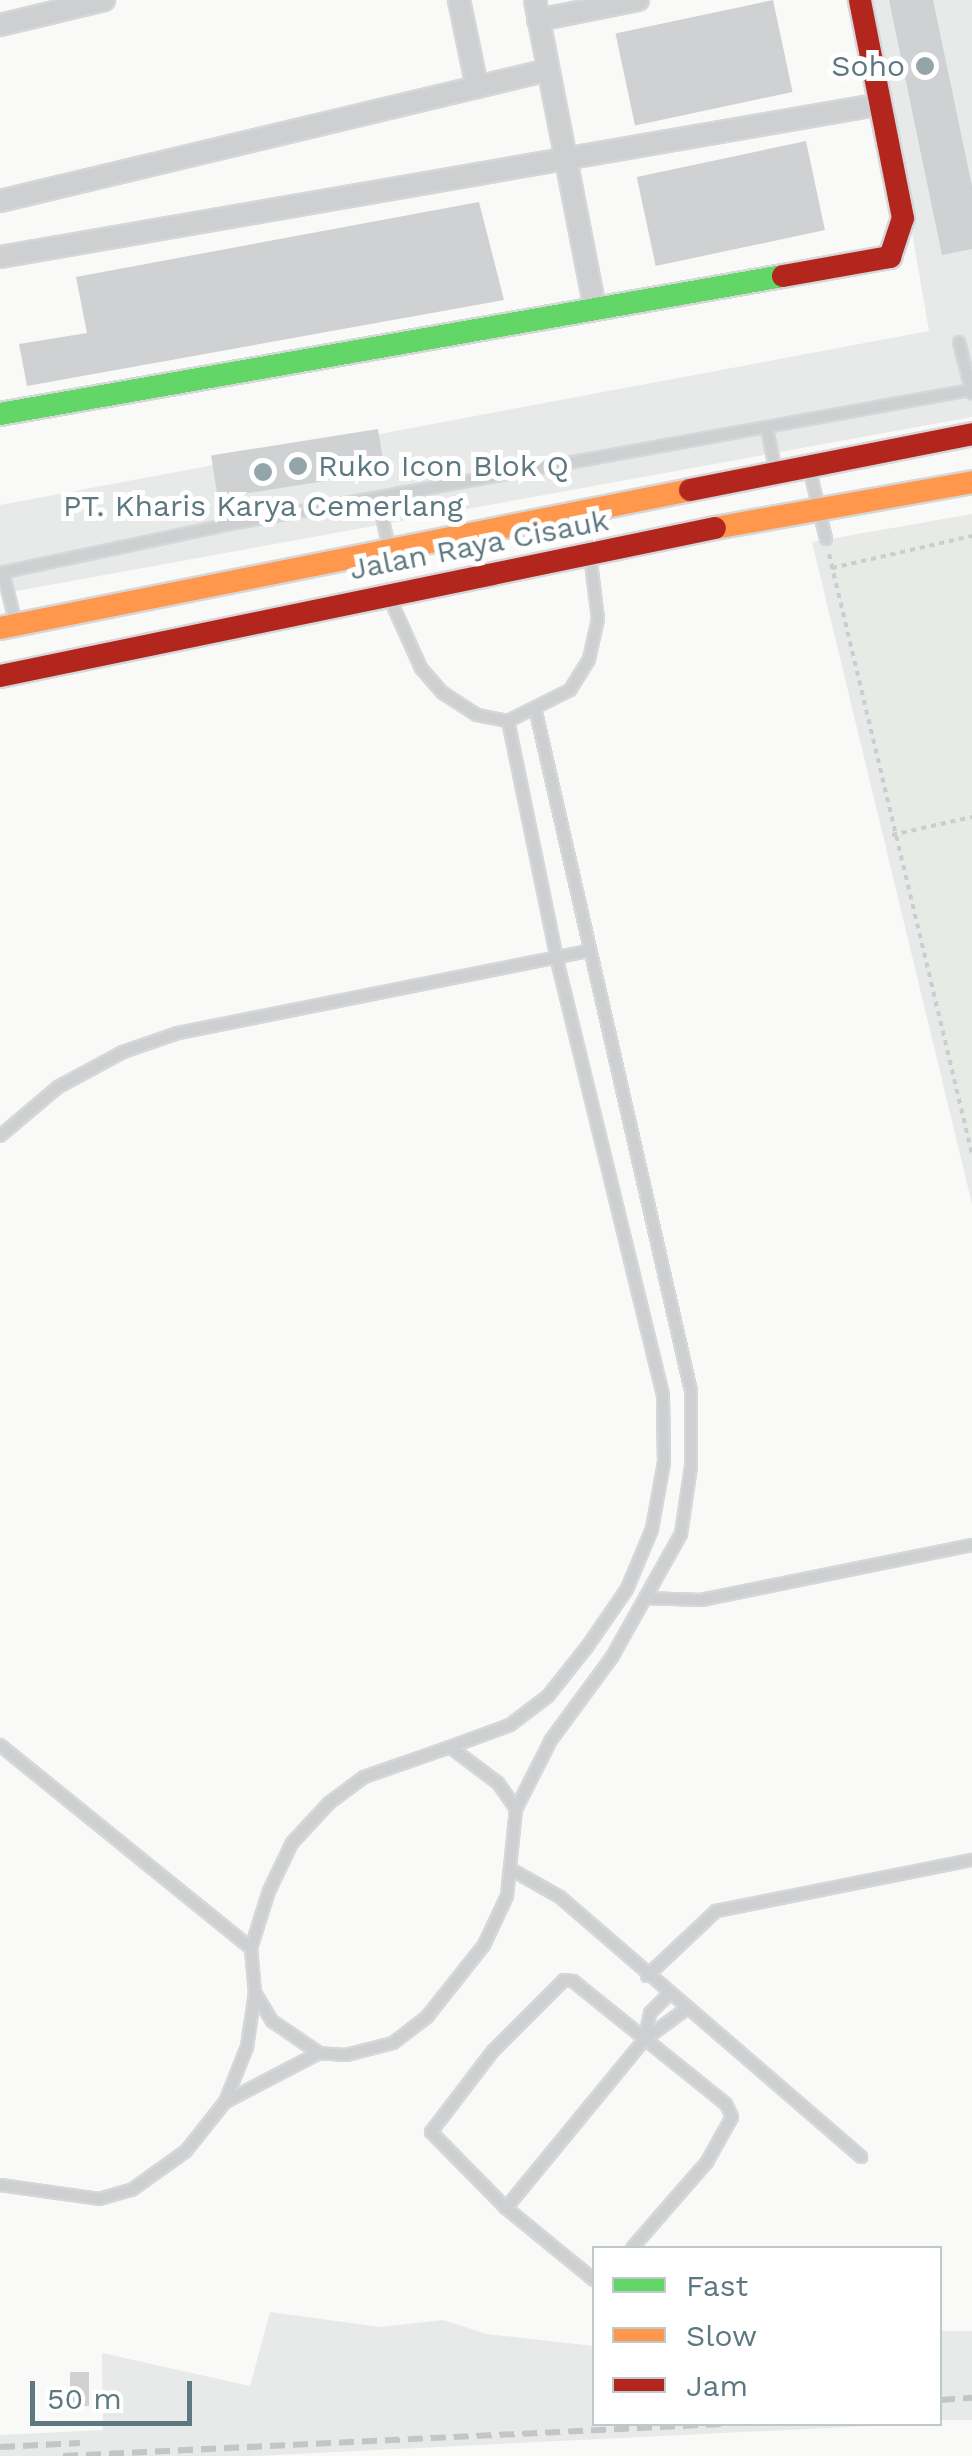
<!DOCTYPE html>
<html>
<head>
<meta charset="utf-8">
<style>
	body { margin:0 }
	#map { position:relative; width:972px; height:2456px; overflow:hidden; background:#f9f9f8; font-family:"Work Sans",sans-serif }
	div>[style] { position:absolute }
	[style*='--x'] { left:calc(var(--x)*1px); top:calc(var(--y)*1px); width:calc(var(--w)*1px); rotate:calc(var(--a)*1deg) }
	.built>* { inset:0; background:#e8eae9; transform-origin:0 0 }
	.green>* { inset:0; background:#e8ebe5 }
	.building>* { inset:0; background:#cfd1d2; transform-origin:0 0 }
	.path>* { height:4px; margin-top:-2px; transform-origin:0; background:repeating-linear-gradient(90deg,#cbcdce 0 5px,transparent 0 10px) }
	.roads { filter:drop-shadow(2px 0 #d5d7d8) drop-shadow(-2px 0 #d5d7d8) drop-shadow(0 2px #d5d7d8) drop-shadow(0 -2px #d5d7d8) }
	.lane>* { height:10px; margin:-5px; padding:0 5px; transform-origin:5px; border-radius:5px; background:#cdcfd0 }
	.street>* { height:20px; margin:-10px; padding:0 10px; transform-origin:10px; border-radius:10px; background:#cdcfd0 }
	.fast>* { height:22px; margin:-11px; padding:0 11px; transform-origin:11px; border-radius:11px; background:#63d668 }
	.slow>* { height:22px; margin:-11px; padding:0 11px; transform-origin:11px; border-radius:11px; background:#ff974d }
	.jam>* { height:22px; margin:-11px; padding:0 11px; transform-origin:11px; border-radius:11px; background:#b3261e }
	.rail>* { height:6px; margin-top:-3px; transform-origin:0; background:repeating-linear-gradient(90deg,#c3c5c6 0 15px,transparent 0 23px) }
	.dots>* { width:28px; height:28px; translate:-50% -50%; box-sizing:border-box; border:5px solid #fff; border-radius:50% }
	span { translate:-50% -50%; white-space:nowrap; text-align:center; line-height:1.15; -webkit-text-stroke:10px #fff; paint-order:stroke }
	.poi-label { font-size:30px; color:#5d7880 }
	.right { translate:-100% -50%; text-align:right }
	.left { translate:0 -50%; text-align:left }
	.street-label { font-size:30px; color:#5d7880 }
	.legend { position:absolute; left:592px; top:2246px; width:350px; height:180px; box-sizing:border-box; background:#fff; border:2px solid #bec9cc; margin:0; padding:12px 18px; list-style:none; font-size:30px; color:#5d7880 }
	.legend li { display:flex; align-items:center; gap:20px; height:50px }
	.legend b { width:50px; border:2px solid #bec9cc }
	.scale { position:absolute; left:30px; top:2381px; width:162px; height:45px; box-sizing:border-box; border:5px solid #5d7880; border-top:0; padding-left:12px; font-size:30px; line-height:35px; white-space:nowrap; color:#5d7880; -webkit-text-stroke:8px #fff; paint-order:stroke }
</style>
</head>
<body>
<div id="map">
	<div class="built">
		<div style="clip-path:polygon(872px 0,972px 0,972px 417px,0 594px,0 505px,929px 331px)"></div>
		<div style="clip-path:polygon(972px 514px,972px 1204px,812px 542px)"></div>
		<div style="clip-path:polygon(270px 2312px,380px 2327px,443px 2320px,487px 2334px,594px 2346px,594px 2424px,909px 2424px,254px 2456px,0 2456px,0 2435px,103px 2430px,102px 2353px,250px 2386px)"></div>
		<div style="left:972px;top:2331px;width:89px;height:32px;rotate:90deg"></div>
	</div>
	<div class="green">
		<div style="clip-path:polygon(972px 518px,972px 1154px,832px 545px)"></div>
	</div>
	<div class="building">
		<div style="left:773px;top:0;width:94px;height:161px;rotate:78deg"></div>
		<div style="clip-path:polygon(889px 0,933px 0,972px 186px,972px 249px,942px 255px)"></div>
		<div style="left:806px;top:141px;width:91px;height:173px;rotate:78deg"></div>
		<div style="clip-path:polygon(479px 202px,504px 300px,27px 386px,19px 344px,87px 333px,76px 277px)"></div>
		<div style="left:378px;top:429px;width:43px;height:169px;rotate:81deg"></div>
		<div style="left:70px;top:2372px;width:19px;height:34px"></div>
	</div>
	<div class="path">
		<div style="--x:829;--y:554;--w:617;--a:76.59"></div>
		<div style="--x:832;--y:568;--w:144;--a:-12.9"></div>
		<div style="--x:892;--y:835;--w:82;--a:-12.7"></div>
	</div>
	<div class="roads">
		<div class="lane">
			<div style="--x:959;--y:342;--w:53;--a:75.7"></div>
			<div style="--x:767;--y:429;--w:44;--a:78.2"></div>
			<div style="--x:809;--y:467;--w:74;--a:76.7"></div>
			<div style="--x:378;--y:498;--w:51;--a:77.6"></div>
			<div style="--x:3;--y:572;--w:54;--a:76"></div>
			<div style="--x:0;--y:573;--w:241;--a:-12"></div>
			<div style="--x:236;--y:523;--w:747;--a:-10.26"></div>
			<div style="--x:390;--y:599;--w:76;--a:65.8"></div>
			<div style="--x:421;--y:668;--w:33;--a:49"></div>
			<div style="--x:443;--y:693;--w:40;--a:32.9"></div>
			<div style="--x:477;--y:715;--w:32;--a:11"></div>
			<div style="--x:508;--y:721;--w:69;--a:-26.6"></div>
			<div style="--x:570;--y:690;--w:36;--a:-58"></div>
			<div style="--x:589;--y:659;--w:41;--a:-77.3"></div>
			<div style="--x:598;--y:619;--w:64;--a:-97.1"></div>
			<div style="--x:0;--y:1136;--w:76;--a:-40.2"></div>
			<div style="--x:58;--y:1087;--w:74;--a:-28.3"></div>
			<div style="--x:123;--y:1052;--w:58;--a:-19.1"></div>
			<div style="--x:178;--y:1033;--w:419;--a:-11.3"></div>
			<div style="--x:645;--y:1598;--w:56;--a:2"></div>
			<div style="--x:701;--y:1600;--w:277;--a:-11.5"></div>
			<div style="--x:0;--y:1745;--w:323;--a:39"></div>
			<div style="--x:450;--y:1747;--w:64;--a:-20.1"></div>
			<div style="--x:510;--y:1725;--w:48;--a:-37.3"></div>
			<div style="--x:548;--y:1696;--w:63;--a:-51.5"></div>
			<div style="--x:587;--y:1647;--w:70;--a:-55.4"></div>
			<div style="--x:627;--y:1589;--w:65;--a:-67.4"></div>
			<div style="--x:652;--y:1529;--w:68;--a:-79.8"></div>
			<div style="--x:664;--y:1462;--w:67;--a:-90.9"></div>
			<div style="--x:663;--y:1395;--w:449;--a:-103.7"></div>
			<div style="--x:557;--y:959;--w:243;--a:-101.6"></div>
			<div style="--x:450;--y:1747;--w:60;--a:36.9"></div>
			<div style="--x:498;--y:1783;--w:32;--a:55"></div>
			<div style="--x:516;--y:1809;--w:87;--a:95.9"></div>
			<div style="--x:507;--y:1896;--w:54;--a:115.1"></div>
			<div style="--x:484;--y:1945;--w:92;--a:128.4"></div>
			<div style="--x:427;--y:2017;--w:43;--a:142.6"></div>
			<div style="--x:393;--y:2043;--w:49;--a:165.7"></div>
			<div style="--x:346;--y:2055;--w:27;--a:-176"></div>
			<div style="--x:319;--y:2053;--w:57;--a:-145.8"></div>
			<div style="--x:272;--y:2021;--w:33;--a:-121"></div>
			<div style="--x:255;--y:1993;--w:45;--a:-95.1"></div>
			<div style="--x:251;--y:1948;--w:60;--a:-72.5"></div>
			<div style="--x:269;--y:1891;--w:53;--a:-64.4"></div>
			<div style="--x:292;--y:1843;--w:54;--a:-47.2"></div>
			<div style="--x:329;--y:1803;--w:44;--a:-36.6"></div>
			<div style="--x:364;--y:1777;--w:91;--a:-19.2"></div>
			<div style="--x:516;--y:1809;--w:77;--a:-63.1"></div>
			<div style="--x:551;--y:1740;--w:103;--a:-53.7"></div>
			<div style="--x:612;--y:1657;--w:141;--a:-60.7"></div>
			<div style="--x:681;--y:1534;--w:69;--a:-81.6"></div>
			<div style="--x:691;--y:1466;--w:75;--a:-90"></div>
			<div style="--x:691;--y:1391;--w:696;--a:-102.86"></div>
			<div style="--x:514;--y:1871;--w:53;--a:29.5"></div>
			<div style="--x:560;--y:1897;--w:398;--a:40.8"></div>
			<div style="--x:647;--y:1976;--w:95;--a:-43.3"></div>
			<div style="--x:716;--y:1911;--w:261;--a:-11.3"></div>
			<div style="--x:644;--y:2040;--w:52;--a:-36.4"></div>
			<div style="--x:225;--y:2102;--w:106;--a:-27.5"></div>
			<div style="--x:0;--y:2185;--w:100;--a:8"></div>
			<div style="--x:99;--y:2199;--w:35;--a:-16"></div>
			<div style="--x:133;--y:2189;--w:65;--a:-35.6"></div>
			<div style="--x:186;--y:2151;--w:63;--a:-51.5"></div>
			<div style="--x:225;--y:2102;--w:59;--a:-68.2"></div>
			<div style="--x:247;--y:2047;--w:55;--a:-81.6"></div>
			<div style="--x:506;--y:2208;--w:217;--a:-50.6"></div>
			<div style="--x:644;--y:2040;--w:28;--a:-77"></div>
			<div style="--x:650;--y:2013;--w:27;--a:-45"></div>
			<div style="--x:594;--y:2280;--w:114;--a:-140.7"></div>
			<div style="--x:506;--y:2208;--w:107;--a:-134.6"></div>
			<div style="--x:431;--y:2132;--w:102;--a:-52.6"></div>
			<div style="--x:493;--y:2051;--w:100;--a:-45"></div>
			<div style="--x:564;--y:1980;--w:9;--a:6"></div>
			<div style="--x:573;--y:1981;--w:196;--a:38.8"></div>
			<div style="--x:726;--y:2104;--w:14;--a:65"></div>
			<div style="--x:732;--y:2117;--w:51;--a:119.1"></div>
			<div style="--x:707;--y:2162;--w:114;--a:131.1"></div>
		</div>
		<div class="street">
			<div style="--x:459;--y:0;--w:89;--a:78.3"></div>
			<div style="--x:535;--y:0;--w:315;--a:79"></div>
			<div style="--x:538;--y:20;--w:102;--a:-11.3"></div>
			<div style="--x:0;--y:25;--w:107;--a:-13.5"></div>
			<div style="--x:0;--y:201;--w:563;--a:-13.44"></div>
			<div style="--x:0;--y:257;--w:894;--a:-9.85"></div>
		</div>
		<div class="fast">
			<div style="--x:0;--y:414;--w:795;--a:-10"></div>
		</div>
		<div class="slow">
			<div style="--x:715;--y:528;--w:261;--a:-10.1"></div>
			<div style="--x:0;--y:628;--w:704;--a:-11.31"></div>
		</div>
		<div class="jam">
			<div style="--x:783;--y:276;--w:109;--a:-10.1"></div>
			<div style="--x:890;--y:257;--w:41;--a:-71.6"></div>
			<div style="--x:903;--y:218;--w:222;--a:-101.2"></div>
			<div style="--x:690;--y:490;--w:288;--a:-11.2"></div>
			<div style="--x:0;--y:676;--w:730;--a:-11.69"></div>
		</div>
	</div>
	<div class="rail">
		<div style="--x:940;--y:2400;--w:32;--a:-4"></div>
		<div style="--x:0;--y:2447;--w:80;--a:-2.9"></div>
		<div style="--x:63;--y:2456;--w:659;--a:-2.78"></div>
	</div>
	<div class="dots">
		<div style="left:925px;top:66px;background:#94a5aa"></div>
		<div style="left:298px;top:466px;background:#94a5aa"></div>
		<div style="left:263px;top:472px;background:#94a5aa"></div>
	</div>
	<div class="poi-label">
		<span class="right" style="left:905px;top:66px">Soho</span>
		<span class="left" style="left:318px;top:466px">Ruko Icon Blok Q</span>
		<span style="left:263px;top:506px">PT. Kharis Karya Cemerlang</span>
	</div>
	<div class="street-label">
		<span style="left:479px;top:545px;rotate:-11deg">Jalan Raya Cisauk</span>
	</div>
	<ul class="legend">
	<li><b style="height:12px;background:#63d668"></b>Fast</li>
	<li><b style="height:12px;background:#ff974d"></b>Slow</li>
	<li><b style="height:12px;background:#b3261e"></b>Jam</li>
	</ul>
	<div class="scale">50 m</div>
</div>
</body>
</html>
